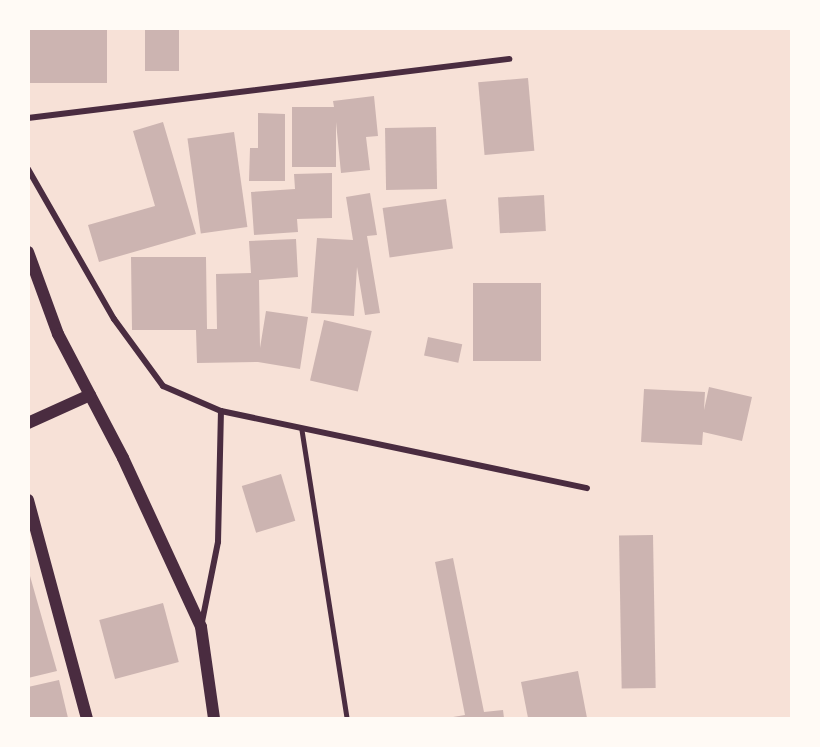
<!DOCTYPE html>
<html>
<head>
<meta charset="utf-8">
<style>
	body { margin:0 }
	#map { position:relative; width:820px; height:747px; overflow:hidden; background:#f7e1d7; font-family:Signika,sans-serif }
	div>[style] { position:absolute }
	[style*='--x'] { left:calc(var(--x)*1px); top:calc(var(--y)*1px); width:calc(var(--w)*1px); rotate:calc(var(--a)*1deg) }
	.building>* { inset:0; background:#ccb4b1; transform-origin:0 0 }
	.service>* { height:4.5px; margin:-2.25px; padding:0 2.25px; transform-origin:2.25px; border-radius:2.25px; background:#4a2c40 }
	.minor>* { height:6px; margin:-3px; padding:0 3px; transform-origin:3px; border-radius:3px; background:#4a2c40 }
	.secondary>* { height:12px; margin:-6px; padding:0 6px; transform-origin:6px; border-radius:6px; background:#4a2c40 }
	span { translate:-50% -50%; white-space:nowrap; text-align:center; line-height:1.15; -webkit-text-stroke:4.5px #fffaf5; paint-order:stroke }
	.frame { position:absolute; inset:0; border:30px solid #fffaf5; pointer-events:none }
</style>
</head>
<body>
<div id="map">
	<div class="building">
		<div style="left:28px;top:28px;width:79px;height:55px"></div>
		<div style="left:145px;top:28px;width:34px;height:43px"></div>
		<div style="left:528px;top:78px;width:73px;height:50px;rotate:85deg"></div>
		<div style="clip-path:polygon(374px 96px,378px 136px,366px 137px,370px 170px,341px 173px,336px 122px,336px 167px,292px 167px,292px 107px,334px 107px,333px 101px)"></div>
		<div style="clip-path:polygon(258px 113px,285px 114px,285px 181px,249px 181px,250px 148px,258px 148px)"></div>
		<div style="clip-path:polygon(163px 122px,196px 234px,99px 262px,88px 225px,155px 206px,133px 131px)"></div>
		<div style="left:436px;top:127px;width:62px;height:51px;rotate:89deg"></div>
		<div style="left:234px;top:132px;width:96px;height:47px;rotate:82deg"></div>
		<div style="clip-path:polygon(332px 173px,332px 218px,297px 219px,298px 232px,254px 235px,251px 192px,295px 189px,294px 174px)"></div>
		<div style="clip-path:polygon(370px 193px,377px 235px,367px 236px,380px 313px,365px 315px,357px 267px,354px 316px,311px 313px,317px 238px,353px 240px,346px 197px)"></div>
		<div style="left:544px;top:195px;width:36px;height:46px;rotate:87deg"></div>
		<div style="left:446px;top:199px;width:50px;height:64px;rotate:82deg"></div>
		<div style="clip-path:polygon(296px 239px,298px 277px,259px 280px,260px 348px,266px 311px,308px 317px,300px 369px,258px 362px,197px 363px,196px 330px,132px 330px,131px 257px,206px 257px,207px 329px,217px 329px,216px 274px,251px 273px,249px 241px)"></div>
		<div style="left:473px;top:283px;width:68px;height:78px"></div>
		<div style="left:324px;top:320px;width:49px;height:62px;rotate:13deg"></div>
		<div style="left:428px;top:337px;width:35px;height:19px;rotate:12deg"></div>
		<div style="clip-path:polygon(709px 387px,752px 397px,742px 441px,703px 432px,702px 445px,641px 442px,644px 389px,705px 392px,704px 410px)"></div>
		<div style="left:281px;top:474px;width:49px;height:41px;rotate:73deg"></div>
		<div style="left:653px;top:535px;width:153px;height:34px;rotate:89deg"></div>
		<div style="clip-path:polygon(453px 558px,484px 712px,503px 710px,504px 718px,447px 718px,465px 715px,435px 562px)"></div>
		<div style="clip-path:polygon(28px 569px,57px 671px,28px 678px)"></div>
		<div style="left:163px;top:603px;width:61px;height:66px;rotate:75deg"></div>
		<div style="clip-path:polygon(578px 671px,587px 718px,528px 718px,521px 682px)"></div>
		<div style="clip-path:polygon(59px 680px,68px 718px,28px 718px,28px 687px)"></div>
	</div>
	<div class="service">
		<div style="--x:302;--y:430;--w:291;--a:81.1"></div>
	</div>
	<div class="minor">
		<div style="--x:28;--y:118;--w:485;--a:-7"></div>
		<div style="--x:28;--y:169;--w:173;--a:60.2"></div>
		<div style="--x:114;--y:319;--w:83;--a:53.8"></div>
		<div style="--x:163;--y:386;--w:63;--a:23.3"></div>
		<div style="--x:221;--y:411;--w:374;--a:11.9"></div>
		<div style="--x:202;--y:622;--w:82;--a:-78.7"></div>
		<div style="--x:218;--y:542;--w:131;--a:-88.7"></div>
	</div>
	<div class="secondary">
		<div style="--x:28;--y:252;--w:87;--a:69.9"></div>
		<div style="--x:58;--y:334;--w:140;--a:62.3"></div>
		<div style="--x:123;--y:458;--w:186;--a:65.2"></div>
		<div style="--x:201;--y:627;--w:92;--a:81.9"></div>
		<div style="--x:28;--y:423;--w:68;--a:-24.3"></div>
		<div style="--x:28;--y:500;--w:226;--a:74.9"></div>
	</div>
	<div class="frame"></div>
</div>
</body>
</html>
